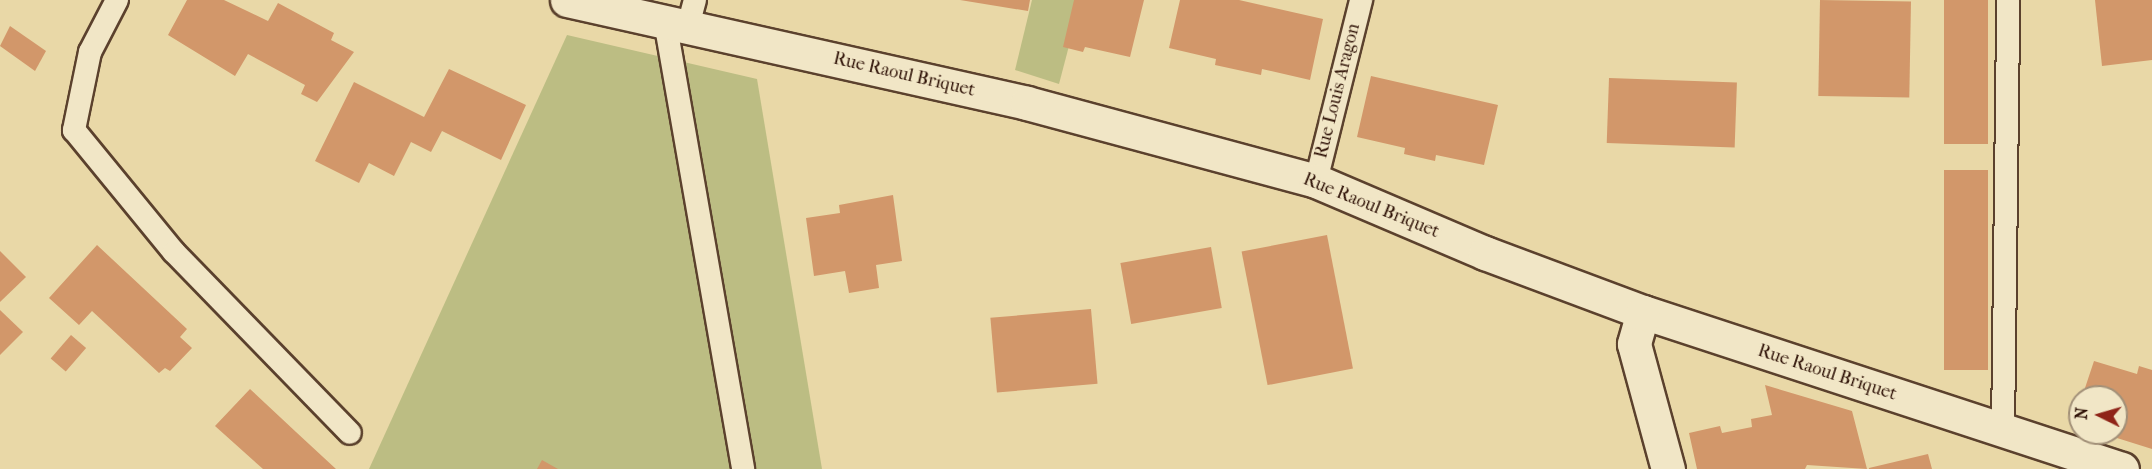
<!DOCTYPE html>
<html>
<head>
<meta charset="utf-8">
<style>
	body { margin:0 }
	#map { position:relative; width:2152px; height:469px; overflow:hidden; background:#e9d8a7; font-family:"IM FELL French Canon",serif }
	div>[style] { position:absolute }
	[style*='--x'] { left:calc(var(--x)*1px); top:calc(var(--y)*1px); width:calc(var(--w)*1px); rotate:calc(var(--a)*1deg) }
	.green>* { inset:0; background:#bcbd83 }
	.building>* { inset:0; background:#d2976a; transform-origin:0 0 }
	.roads { filter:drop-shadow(2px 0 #5b412d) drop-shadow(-2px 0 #5b412d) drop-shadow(0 2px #5b412d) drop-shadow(0 -2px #5b412d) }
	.lane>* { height:22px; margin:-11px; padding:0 11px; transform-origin:11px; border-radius:11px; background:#f1e6c6 }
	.street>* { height:33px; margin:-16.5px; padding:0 16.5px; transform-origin:16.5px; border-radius:16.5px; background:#f1e6c6 }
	span { translate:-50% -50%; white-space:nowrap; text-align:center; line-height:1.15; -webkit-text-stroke:4.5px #f1e6c6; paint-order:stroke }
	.street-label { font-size:18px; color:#2c0f04 }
	.north { position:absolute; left:2068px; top:385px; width:60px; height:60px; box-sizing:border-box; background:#f1e6c6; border:2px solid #a29078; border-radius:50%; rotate:275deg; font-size:16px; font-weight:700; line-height:24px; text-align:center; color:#2c0f04 }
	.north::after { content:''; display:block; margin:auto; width:21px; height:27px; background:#8f2418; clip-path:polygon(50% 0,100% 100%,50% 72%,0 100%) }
</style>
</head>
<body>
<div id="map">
	<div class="green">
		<div style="clip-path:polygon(1032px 0,1081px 0,1059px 84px,1015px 70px)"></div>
		<div style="clip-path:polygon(567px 35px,757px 79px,822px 469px,369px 469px)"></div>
	</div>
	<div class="building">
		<div style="clip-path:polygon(187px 0,224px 0,268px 21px,278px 3px,334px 33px,331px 40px,354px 52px,317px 102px,301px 94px,305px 85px,248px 54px,235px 76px,168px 35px)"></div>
		<div style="clip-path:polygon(960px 0,1030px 0,1028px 11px)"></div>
		<div style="clip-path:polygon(1074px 0,1144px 0,1130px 57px,1085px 47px,1083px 52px,1063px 47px)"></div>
		<div style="clip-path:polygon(1180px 0,1239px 0,1323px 19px,1310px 80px,1262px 69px,1261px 75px,1215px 65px,1216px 59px,1169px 48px)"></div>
		<div style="left:1820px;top:0;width:91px;height:96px;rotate:1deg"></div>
		<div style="left:1944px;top:0;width:44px;height:144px"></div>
		<div style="clip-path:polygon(2095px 0,2152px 0,2152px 60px,2102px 66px)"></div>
		<div style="clip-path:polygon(10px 26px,46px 51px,35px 71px,0 46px)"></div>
		<div style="clip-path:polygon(449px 69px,526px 105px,501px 160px,442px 131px,431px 152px,411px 142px,394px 176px,369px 163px,359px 183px,315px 161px,354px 82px,424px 117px)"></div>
		<div style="clip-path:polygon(1371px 76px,1498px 105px,1484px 165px,1436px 155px,1435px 161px,1404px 154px,1405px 148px,1357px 137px)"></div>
		<div style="left:1609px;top:78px;width:128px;height:65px;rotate:2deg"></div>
		<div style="left:1988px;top:170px;width:200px;height:44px;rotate:90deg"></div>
		<div style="clip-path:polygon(893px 195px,902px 261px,876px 265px,879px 288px,849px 293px,845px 271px,814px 276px,806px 218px,840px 213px,839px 205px)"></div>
		<div style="left:1327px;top:235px;width:136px;height:87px;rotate:79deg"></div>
		<div style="clip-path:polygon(97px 245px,187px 329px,180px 337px,192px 348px,170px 371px,165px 368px,159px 373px,92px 311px,79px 325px,49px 298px)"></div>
		<div style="left:1211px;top:247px;width:62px;height:92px;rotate:80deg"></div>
		<div style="clip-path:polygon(0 251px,26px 277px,0 302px)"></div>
		<div style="left:1091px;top:309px;width:75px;height:101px;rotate:85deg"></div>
		<div style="clip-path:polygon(0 310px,23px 332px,0 355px)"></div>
		<div style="left:71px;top:335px;width:20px;height:31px;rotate:41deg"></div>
		<div style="clip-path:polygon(2094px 361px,2137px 374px,2139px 366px,2152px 370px,2152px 449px,2117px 438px,2122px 422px,2116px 420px,2116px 397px,2082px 397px)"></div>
		<div style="clip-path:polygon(1765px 385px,1852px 411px,1867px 469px,1807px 465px,1805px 469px,1697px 469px,1689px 433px,1720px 426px,1722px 433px,1752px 427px,1751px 419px,1772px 415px)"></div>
		<div style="clip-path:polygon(250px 389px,296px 432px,336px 469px,263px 469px,215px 426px)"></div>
		<div style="clip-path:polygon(1928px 454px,1932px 469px,1869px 469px,1869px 468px)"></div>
		<div style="clip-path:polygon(542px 460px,558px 469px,537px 469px)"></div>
	</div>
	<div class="roads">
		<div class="lane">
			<div style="--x:117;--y:0;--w:59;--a:117.4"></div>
			<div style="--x:90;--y:52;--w:80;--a:101.6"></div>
			<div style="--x:74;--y:130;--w:158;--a:50.7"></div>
			<div style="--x:174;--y:252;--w:252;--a:45.8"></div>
			<div style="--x:665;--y:21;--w:455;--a:80.1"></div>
			<div style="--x:688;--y:26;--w:27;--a:-75"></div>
			<div style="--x:1316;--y:181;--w:187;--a:-76"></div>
			<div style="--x:2003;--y:432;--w:432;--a:-89.3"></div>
		</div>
		<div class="street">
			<div style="--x:567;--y:0;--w:471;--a:12.6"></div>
			<div style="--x:1027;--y:103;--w:299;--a:15.1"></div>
			<div style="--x:1316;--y:181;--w:184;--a:23.1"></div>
			<div style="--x:1485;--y:253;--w:169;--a:20.5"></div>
			<div style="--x:1643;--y:312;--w:504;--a:18.15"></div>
			<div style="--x:1643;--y:312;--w:33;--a:106"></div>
			<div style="--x:1634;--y:344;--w:130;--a:74.8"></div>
		</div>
	</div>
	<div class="street-label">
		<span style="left:904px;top:75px;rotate:13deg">Rue Raoul Briquet</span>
		<span style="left:1338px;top:91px;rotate:-76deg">Rue Louis Aragon</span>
		<span style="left:1371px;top:206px;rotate:22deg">Rue Raoul Briquet</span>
		<span style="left:1827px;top:373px;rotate:18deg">Rue Raoul Briquet</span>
	</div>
	<div class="north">N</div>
</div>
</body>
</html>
